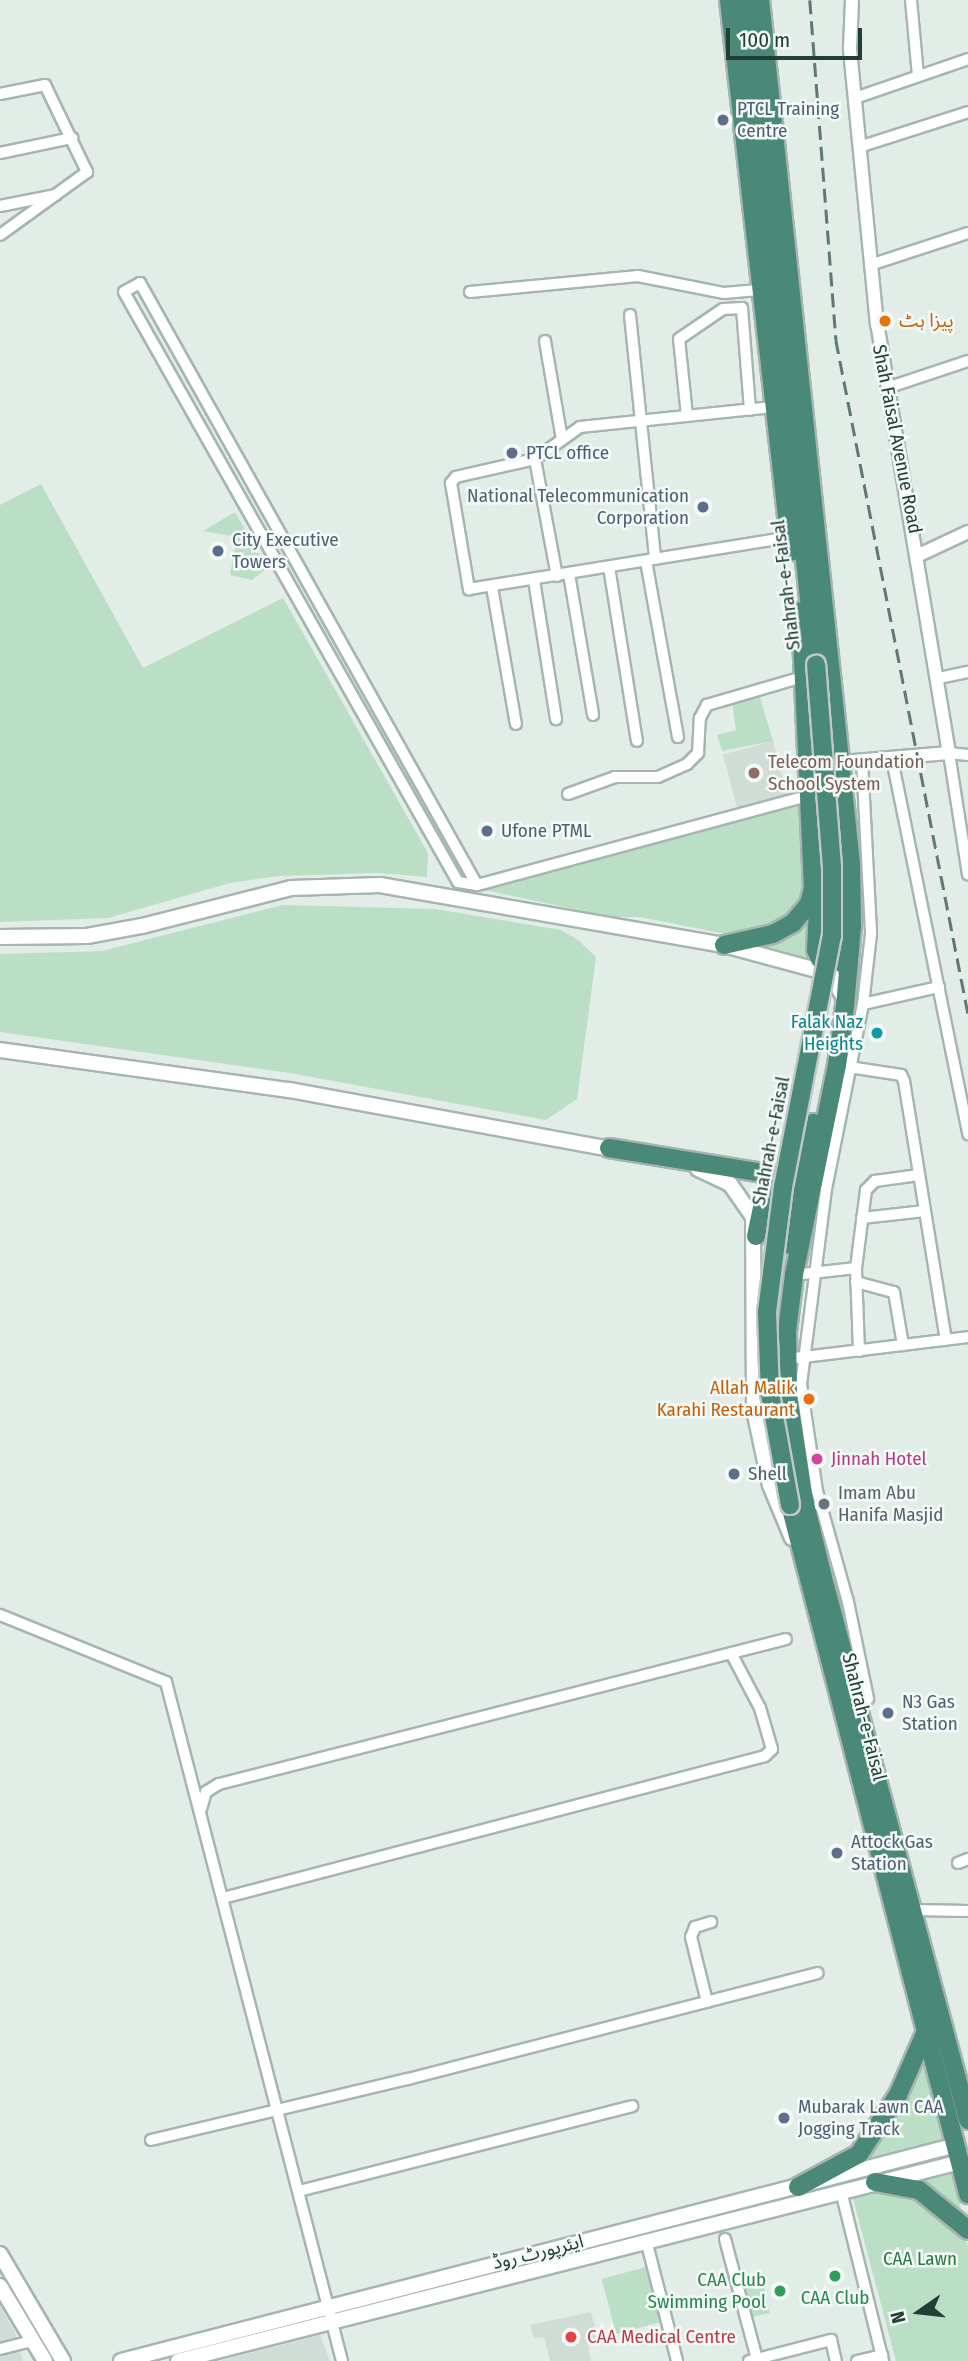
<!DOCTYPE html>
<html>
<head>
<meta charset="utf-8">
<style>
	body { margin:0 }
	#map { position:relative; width:968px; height:2361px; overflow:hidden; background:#e2ede8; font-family:"Fira Sans Condensed","Noto Sans Arabic",sans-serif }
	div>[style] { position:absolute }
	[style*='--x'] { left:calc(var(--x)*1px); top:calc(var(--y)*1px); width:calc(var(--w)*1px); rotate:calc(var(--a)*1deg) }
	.built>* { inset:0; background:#d0ddd7; transform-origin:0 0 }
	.green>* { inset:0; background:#bbdfc4; transform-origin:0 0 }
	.roads { filter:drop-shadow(2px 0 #a5b5af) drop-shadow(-2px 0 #a5b5af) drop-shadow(0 2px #a5b5af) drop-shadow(0 -2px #a5b5af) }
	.minor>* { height:10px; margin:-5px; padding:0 5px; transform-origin:5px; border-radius:5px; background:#fff }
	.tertiary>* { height:12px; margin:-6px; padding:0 6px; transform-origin:6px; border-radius:6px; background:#fff }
	.secondary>* { height:14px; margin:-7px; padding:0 7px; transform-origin:7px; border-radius:7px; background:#fff }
	.trunk>* { height:18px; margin:-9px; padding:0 9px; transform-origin:9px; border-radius:9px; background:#4a8878 }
	.rail>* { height:2.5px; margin-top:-1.25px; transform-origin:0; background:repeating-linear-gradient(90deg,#5c7a72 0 14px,transparent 0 21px) }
	.bridges { filter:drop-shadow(2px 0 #c1c9c7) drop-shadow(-2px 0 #c1c9c7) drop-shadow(0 2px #c1c9c7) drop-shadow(0 -2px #c1c9c7) }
	.trunk-bridge>* { height:18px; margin:-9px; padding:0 9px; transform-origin:9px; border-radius:9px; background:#4a8878 }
	.dots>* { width:19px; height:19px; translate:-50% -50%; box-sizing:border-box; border:4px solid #f3f9f6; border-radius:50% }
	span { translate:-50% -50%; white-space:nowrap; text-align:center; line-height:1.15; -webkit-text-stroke:5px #f3f9f6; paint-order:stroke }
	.service-label { font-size:19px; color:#4e5e75 }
	.left { translate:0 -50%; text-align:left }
	.right { translate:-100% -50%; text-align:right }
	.food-label { font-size:19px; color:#c56008 }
	.street-label { font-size:19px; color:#223f36 }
	.education-label { font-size:19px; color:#785e54 }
	.culture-label { font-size:19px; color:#0d838f }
	.hotel-label { font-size:19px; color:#b23c85 }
	.worship-label { font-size:19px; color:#5b616d }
	.park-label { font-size:19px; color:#2b7747 }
	.leisure-label { font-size:19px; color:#27864d }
	.health-label { font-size:19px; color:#be3a42 }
	.north { position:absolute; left:884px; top:2277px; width:70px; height:70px; -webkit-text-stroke:5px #f3f9f6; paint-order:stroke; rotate:256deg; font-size:19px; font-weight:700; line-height:28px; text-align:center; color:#223f36 }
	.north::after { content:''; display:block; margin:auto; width:24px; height:32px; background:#223f36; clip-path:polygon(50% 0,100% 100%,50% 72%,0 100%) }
	.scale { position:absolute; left:726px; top:28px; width:136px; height:32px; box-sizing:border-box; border:4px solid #223f36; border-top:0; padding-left:9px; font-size:21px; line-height:24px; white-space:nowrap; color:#223f36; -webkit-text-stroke:5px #f3f9f6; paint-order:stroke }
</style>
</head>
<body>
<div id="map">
	<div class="built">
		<div style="left:773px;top:741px;width:56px;height:52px;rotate:75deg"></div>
		<div style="clip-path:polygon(0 2306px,15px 2332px,23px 2361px,0 2361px)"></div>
		<div style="clip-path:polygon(591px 2312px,598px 2340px,588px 2344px,591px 2361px,550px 2361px,544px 2337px,534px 2338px,530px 2325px)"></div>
		<div style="clip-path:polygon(320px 2335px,330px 2361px,219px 2361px)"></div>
	</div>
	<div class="green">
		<div style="clip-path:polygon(41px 484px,143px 668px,283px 598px,428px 853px,427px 877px,379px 873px,279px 876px,230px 883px,108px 918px,0 922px,0 505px)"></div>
		<div style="clip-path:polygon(235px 512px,267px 568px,252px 580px,230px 575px,237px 537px,203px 531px)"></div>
		<div style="clip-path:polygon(759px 694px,773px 741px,722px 751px,717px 735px,736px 730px,732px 701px)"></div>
		<div style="clip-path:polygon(798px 803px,805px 804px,804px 899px,799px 911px,778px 926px,731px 935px,640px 917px,610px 917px,480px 889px)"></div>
		<div style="clip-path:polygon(283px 905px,435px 909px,561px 930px,578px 940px,596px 957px,577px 1099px,546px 1120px,290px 1073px,0 1032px,0 954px,102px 951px)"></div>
		<div style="clip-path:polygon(807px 924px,805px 959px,764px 948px,787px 939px)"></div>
		<div style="clip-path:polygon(922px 2068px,927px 2068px,944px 2145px,857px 2168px)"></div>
		<div style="clip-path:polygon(954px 2171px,962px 2216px,908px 2180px)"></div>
		<div style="clip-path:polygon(869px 2191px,911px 2195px,964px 2236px,968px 2247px,968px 2361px,896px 2361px,852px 2195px)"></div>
		<div style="left:646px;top:2267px;width:57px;height:46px;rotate:75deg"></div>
		<div style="left:761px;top:2275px;width:39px;height:18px;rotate:77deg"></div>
	</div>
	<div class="roads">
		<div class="minor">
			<div style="--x:911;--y:0;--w:76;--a:84.7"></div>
			<div style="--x:0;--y:94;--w:46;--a:-11.3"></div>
			<div style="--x:45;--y:85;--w:97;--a:64.2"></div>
			<div style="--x:87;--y:172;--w:107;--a:144.1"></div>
			<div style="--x:855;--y:98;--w:120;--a:-19"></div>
			<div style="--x:859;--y:147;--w:114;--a:-17.8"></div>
			<div style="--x:0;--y:153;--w:74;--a:-11.8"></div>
			<div style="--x:0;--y:206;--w:57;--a:-11.1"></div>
			<div style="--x:870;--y:265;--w:103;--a:-18.1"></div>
			<div style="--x:470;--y:292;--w:169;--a:-5.4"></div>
			<div style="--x:638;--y:276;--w:88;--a:11.2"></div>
			<div style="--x:724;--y:293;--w:37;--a:-5"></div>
			<div style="--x:630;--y:315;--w:245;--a:84.1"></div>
			<div style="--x:545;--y:341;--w:99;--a:80.2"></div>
			<div style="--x:887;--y:388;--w:85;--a:-18.4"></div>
			<div style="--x:773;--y:407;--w:194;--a:174.1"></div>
			<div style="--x:580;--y:427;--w:55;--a:144.6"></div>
			<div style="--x:535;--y:459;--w:81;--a:167.2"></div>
			<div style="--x:456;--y:477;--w:8;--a:130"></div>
			<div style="--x:451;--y:483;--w:108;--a:80.4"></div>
			<div style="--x:469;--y:589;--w:324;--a:-9.2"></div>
			<div style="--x:687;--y:416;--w:77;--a:-95.9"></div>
			<div style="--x:679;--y:339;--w:53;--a:-34.3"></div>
			<div style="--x:723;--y:309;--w:19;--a:-3"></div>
			<div style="--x:742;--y:308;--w:102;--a:85.5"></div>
			<div style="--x:535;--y:459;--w:119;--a:79.4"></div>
			<div style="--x:646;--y:561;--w:179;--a:79.7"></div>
			<div style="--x:609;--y:567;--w:176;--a:80.9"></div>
			<div style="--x:569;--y:574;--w:143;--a:80.3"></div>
			<div style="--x:534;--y:580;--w:141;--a:81"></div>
			<div style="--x:492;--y:587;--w:139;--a:80.1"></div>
			<div style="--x:939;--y:678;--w:30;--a:-12"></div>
			<div style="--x:968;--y:755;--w:19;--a:-174"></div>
			<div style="--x:949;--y:753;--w:123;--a:81.1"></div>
			<div style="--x:892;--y:759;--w:383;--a:78.5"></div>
			<div style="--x:862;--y:760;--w:174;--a:87"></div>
			<div style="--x:871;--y:934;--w:70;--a:96.5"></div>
			<div style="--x:863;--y:1004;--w:189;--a:101.3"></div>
			<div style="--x:826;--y:1189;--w:197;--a:97.3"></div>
			<div style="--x:801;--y:1384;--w:108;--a:81.5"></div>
			<div style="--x:817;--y:1491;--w:115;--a:74.4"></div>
			<div style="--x:848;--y:1602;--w:99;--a:78.3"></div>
			<div style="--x:568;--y:794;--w:50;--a:-19.9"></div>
			<div style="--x:615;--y:777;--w:43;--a:0"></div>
			<div style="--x:658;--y:777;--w:32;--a:-24"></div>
			<div style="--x:687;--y:764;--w:16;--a:-45"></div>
			<div style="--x:698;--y:753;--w:35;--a:-87"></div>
			<div style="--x:700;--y:718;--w:15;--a:-62"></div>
			<div style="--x:707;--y:705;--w:100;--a:-16.3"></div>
			<div style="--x:477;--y:885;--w:690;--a:-119.24"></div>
			<div style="--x:140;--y:283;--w:18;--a:151"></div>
			<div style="--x:124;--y:292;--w:678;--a:60.49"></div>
			<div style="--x:458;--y:882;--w:19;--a:9"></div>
			<div style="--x:477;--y:885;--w:345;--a:-15.1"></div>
			<div style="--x:863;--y:1004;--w:78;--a:-12.6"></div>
			<div style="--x:849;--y:1067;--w:53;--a:8.7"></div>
			<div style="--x:901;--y:1075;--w:7;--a:63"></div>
			<div style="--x:904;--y:1081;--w:262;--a:80.8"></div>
			<div style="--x:862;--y:1218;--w:63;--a:-6.3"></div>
			<div style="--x:794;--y:1275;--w:62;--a:-6.4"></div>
			<div style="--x:856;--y:1282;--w:39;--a:15"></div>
			<div style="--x:894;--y:1292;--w:54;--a:80.4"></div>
			<div style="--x:859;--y:1351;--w:83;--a:-92.1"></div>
			<div style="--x:856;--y:1268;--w:79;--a:-82.7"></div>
			<div style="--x:866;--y:1190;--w:13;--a:-45"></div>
			<div style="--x:875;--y:1181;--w:44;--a:-7.8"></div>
			<div style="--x:787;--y:1359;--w:182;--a:-6.9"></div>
			<div style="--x:0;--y:1615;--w:179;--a:22"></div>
			<div style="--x:166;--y:1682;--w:701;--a:75.47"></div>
			<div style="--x:201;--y:1809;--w:18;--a:-74"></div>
			<div style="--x:206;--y:1792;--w:15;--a:-32"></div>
			<div style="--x:219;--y:1784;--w:585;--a:-14.34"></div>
			<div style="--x:958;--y:1863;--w:11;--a:-22"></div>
			<div style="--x:223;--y:1898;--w:560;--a:-14.68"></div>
			<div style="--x:765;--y:1756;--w:10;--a:-45"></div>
			<div style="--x:772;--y:1749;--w:43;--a:-106.3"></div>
			<div style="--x:760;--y:1708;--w:62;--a:-117.8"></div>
			<div style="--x:914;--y:1910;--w:54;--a:1.1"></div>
			<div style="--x:707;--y:2002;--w:67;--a:-103.8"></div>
			<div style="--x:691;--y:1937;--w:11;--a:-68"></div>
			<div style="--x:695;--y:1927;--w:17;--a:-17"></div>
			<div style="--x:151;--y:2140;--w:264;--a:-13.4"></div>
			<div style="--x:408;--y:2079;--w:423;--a:-14.5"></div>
			<div style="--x:299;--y:2191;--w:344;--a:-14.3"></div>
			<div style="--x:841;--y:2191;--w:175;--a:76.1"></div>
			<div style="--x:725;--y:2239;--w:124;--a:75.1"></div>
			<div style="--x:646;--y:2240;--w:125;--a:75.6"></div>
			<div style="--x:0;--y:2349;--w:33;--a:-14"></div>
			<div style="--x:749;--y:2361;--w:85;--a:-14.4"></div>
			<div style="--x:831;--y:2340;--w:22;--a:77"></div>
			<div style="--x:857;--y:2361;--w:26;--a:-13"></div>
		</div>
		<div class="tertiary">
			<div style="--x:919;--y:555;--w:54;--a:-25.1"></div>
			<div style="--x:842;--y:762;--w:107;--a:-4.8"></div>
			<div style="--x:949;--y:753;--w:434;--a:-99.5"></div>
			<div style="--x:877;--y:325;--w:278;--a:-95.6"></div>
			<div style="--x:850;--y:48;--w:48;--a:-87.6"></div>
		</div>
		<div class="secondary">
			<div style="--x:0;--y:937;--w:87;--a:-0.7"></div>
			<div style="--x:87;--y:936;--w:56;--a:-10.3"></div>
			<div style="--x:142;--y:926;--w:154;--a:-14.3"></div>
			<div style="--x:291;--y:888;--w:89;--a:-1.9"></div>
			<div style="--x:380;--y:885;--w:349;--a:9.9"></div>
			<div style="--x:724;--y:945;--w:111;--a:15.2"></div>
			<div style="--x:831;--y:974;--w:26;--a:62"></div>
			<div style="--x:0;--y:1050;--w:292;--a:7.9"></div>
			<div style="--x:289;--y:1090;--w:333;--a:10.4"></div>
			<div style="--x:698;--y:1169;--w:35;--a:25"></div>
			<div style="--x:730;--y:1184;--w:40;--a:55.1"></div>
			<div style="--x:753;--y:1217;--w:193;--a:89.7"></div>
			<div style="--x:754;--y:1410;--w:77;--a:78"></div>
			<div style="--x:770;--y:1485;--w:57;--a:67.5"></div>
			<div style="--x:0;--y:2254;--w:124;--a:59.5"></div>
			<div style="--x:0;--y:2286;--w:87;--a:59"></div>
			<div style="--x:121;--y:2361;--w:862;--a:-14.5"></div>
			<div style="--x:178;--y:2361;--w:807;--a:-14.28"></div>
		</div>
		<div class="trunk">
			<div style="--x:729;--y:0;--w:555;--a:83.59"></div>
			<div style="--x:746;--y:0;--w:669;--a:83.99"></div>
			<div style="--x:760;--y:0;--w:870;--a:83.99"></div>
			<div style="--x:851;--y:865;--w:61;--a:89.1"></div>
			<div style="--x:852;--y:926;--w:80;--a:95"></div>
			<div style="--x:845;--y:1006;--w:60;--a:97.7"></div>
			<div style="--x:837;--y:1065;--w:214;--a:101.6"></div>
			<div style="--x:794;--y:1275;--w:56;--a:97.1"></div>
			<div style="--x:787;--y:1331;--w:65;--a:89.1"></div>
			<div style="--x:788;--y:1396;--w:100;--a:81.4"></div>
			<div style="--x:803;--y:1495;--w:85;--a:76.5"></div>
			<div style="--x:823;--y:1578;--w:561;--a:75.02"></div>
			<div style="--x:819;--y:887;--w:63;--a:92.7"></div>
			<div style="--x:816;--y:950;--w:10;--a:66"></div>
			<div style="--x:820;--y:959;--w:19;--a:9"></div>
			<div style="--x:839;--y:962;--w:21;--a:-73"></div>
			<div style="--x:724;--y:945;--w:50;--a:-12.7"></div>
			<div style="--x:773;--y:934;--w:23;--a:-29"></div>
			<div style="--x:793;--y:923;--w:25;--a:-50"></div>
			<div style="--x:809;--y:904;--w:16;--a:-76"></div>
			<div style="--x:813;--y:888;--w:277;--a:-92.5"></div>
			<div style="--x:609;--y:1148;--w:174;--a:9.2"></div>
			<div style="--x:781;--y:1176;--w:26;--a:-39"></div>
			<div style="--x:801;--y:1160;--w:39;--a:-72"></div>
			<div style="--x:795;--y:1206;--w:49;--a:-78.2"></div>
			<div style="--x:756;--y:1236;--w:29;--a:-78"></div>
			<div style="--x:762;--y:1208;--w:18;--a:-43"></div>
			<div style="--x:775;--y:1196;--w:10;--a:-6"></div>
			<div style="--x:785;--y:1195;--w:8;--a:23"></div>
			<div style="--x:792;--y:1198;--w:9;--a:69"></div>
			<div style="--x:795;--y:1206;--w:39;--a:99"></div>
			<div style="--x:790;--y:1505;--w:712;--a:75.51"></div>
			<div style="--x:875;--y:2182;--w:45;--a:10.3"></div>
			<div style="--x:919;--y:2190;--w:63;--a:39.2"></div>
			<div style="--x:798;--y:2187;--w:69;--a:-28.4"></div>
			<div style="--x:859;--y:2154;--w:71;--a:-56.5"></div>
			<div style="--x:898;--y:2095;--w:72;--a:-66.3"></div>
		</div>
	</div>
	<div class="rail">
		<div style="--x:810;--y:0;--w:341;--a:85.6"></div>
		<div style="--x:836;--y:340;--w:686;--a:78.9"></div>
	</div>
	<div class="bridges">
		<div class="trunk-bridge">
			<div style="--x:790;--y:1505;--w:113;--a:-100.2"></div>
			<div style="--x:770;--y:1394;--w:82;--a:-92.1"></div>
			<div style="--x:767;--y:1312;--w:126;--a:-82.7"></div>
			<div style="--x:783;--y:1187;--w:256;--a:-79"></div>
			<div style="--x:832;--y:936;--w:69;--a:-90"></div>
			<div style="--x:832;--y:867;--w:203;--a:-94.5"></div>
		</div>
	</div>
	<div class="dots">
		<div style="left:723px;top:120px;background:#5c6f8a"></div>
		<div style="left:885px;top:321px;background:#e8710a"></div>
		<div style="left:512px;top:453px;background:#5c6f8a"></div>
		<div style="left:703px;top:507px;background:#5c6f8a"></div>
		<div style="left:218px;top:551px;background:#5c6f8a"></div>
		<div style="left:754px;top:773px;background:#8d6e63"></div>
		<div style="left:487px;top:831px;background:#5c6f8a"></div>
		<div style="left:877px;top:1033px;background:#0f9aa8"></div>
		<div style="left:809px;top:1399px;background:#e8710a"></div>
		<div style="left:817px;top:1459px;background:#d1479c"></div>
		<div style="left:734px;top:1474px;background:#5c6f8a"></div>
		<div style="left:824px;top:1504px;background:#6b7280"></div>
		<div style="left:888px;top:1713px;background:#5c6f8a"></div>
		<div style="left:837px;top:1853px;background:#5c6f8a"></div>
		<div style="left:784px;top:2118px;background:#5c6f8a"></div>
		<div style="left:835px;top:2276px;background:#2e9e5b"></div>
		<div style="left:780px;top:2291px;background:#2e9e5b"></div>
		<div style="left:571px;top:2337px;background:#e0444e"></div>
	</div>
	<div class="service-label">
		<span class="left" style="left:737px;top:120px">PTCL Training<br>Centre</span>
		<span class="left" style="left:526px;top:453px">PTCL office</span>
		<span class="right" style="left:689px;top:507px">National Telecommunication<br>Corporation</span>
		<span class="left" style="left:232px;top:551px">City Executive<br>Towers</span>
		<span class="left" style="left:501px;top:831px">Ufone PTML</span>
		<span class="left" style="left:748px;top:1474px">Shell</span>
		<span class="left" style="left:902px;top:1713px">N3 Gas<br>Station</span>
		<span class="left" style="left:851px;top:1853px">Attock Gas<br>Station</span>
		<span class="left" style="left:798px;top:2118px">Mubarak Lawn CAA<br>Jogging Track</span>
	</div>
	<div class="food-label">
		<span class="left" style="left:899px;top:321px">پیزا ہٹ</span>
		<span class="right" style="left:795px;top:1399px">Allah Malik<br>Karahi Restaurant</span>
	</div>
	<div class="street-label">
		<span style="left:897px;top:439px;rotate:79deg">Shah Faisal Avenue Road</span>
		<span style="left:786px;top:585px;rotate:-97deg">Shahrah-e-Faisal</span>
		<span style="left:771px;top:1141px;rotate:-79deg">Shahrah-e-Faisal</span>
		<span style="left:864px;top:1717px;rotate:76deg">Shahrah-e-Faisal</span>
		<span style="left:538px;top:2252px;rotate:-14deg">ایئرپورٹ روڈ</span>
	</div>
	<div class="education-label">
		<span class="left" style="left:768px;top:773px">Telecom Foundation<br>School System</span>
	</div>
	<div class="culture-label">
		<span class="right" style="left:863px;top:1033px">Falak Naz<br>Heights</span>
	</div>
	<div class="hotel-label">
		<span class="left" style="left:831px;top:1459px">Jinnah Hotel</span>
	</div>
	<div class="worship-label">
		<span class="left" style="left:838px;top:1504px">Imam Abu<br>Hanifa Masjid</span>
	</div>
	<div class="park-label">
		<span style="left:920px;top:2259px">CAA Lawn</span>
	</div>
	<div class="leisure-label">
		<span class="right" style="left:766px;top:2291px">CAA Club<br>Swimming Pool</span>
		<span style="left:835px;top:2298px">CAA Club</span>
	</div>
	<div class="health-label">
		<span class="left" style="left:587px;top:2337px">CAA Medical Centre</span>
	</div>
	<div class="north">N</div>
	<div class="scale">100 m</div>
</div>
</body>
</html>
